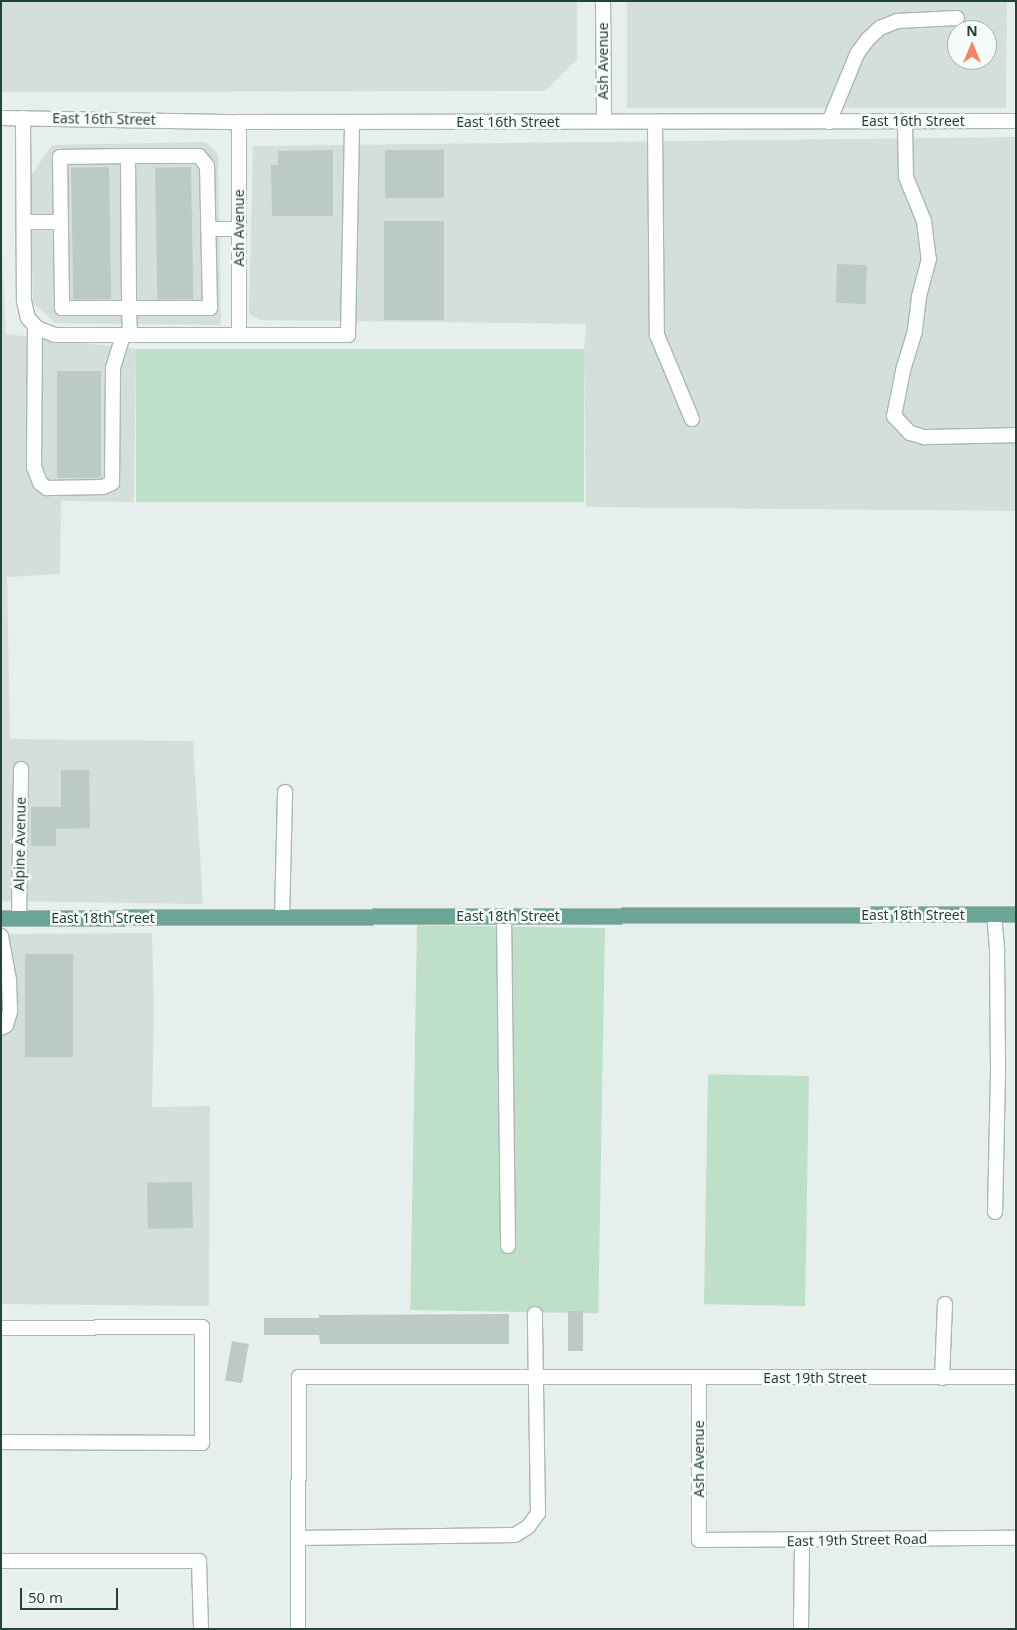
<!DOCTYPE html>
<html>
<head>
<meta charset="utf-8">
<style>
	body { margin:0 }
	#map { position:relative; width:1017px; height:1630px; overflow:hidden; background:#e6efeb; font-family:"Noto Sans",sans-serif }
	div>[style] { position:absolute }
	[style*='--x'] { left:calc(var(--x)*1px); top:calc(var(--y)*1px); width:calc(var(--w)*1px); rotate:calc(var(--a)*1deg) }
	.built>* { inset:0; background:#d4dfda }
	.green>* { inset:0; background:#bfe0c8; transform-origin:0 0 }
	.building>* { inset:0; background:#bbcac4; transform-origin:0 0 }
	.roads { filter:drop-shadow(1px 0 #a8b8b2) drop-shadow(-1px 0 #a8b8b2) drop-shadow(0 1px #a8b8b2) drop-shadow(0 -1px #a8b8b2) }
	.minor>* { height:14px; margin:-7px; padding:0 7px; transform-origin:7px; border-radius:7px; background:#fff }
	.major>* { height:15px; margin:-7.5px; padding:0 7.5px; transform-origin:7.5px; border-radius:7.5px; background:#6aa596 }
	span { translate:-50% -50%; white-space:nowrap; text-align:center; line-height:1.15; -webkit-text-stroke:5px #f7fbf9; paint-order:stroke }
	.street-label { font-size:14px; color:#24423a }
	.frame { position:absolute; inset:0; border:2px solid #24423a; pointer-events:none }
	.north { position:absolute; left:947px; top:20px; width:50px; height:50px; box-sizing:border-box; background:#f7fbf9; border:1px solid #a3b1ad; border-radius:50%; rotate:0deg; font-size:14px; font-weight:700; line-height:20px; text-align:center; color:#24423a }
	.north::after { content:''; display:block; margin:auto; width:18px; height:22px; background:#f4845f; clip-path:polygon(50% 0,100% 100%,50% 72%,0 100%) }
	.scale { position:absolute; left:20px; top:1588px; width:98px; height:22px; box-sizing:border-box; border:2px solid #24423a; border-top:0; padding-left:6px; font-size:15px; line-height:18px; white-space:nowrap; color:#24423a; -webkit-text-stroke:4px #f7fbf9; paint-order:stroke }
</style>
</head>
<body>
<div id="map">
	<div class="built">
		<div style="clip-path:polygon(1px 1px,577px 1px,577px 59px,545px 91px,1px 92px)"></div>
		<div style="clip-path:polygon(evenodd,627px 1px,1007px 1px,1006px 108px,627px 108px,627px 1px,957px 30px,987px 30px,987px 60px,957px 60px,957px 30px)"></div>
		<div style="clip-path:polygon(1016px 137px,1016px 511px,586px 507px,584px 352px,586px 324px,260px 320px,249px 314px,253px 146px)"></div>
		<div style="clip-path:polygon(206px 142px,218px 154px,221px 325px,55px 323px,33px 303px,30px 177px,52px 145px)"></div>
		<div style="clip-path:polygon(1px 237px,6px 334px,136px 349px,134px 502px,61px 501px,60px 574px,7px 577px,10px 739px,193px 741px,203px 904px,1px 901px)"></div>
		<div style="clip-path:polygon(152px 933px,154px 1009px,152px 1107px,210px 1106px,209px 1306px,1px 1304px,1px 934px)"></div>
	</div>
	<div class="green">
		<div style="left:136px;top:349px;width:448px;height:153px"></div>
		<div style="left:417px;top:925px;width:188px;height:385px;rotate:1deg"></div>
		<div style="left:809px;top:1076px;width:230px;height:101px;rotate:91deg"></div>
	</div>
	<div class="building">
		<div style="clip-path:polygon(333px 150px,333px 216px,272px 216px,271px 165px,278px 165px,278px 151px)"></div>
		<div style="left:385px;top:150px;width:59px;height:48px"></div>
		<div style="left:109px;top:167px;width:132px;height:38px;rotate:89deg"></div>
		<div style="left:191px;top:167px;width:132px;height:36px;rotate:89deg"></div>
		<div style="left:384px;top:221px;width:60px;height:99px"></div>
		<div style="left:837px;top:264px;width:30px;height:39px;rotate:2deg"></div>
		<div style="left:57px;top:371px;width:44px;height:107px"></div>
		<div style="clip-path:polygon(61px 770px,89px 770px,90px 828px,56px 829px,56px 846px,31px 846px,31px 807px,61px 807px)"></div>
		<div style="left:25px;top:954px;width:48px;height:103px"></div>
		<div style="left:192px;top:1182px;width:46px;height:45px;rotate:89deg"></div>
		<div style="left:568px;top:1311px;width:15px;height:40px"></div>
		<div style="clip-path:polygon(509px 1314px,509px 1344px,320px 1344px,319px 1335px,264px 1335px,264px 1318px,319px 1318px,319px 1315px)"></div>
		<div style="left:232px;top:1341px;width:17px;height:40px;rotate:10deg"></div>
	</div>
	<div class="roads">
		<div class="minor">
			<div style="--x:603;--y:1;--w:120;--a:89.5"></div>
			<div style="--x:1;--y:118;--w:238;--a:1"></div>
			<div style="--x:239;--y:122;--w:777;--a:-0.07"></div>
			<div style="--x:23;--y:118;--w:183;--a:89.7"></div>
			<div style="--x:24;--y:301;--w:17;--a:77"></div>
			<div style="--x:28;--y:318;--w:13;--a:48"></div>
			<div style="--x:37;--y:328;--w:19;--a:21"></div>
			<div style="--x:55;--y:335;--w:293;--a:0"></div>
			<div style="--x:348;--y:335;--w:212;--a:-88.9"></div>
			<div style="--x:905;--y:121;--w:56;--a:89"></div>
			<div style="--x:906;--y:177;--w:48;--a:67.8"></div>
			<div style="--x:924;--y:221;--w:38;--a:83"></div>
			<div style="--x:929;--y:259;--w:39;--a:105"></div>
			<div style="--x:919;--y:297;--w:34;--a:97"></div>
			<div style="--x:915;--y:331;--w:37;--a:107"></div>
			<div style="--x:904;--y:366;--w:51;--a:101.3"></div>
			<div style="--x:894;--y:416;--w:23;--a:47"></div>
			<div style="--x:910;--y:433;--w:15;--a:16"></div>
			<div style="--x:924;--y:437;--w:92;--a:-1.2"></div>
			<div style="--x:655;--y:122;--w:213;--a:89.5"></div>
			<div style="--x:657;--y:335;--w:91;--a:67.4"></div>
			<div style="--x:829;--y:122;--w:74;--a:-67.6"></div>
			<div style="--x:857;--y:54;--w:19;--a:-54"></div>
			<div style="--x:868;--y:39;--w:16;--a:-43"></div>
			<div style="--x:880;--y:28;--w:18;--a:-22"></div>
			<div style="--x:897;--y:21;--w:60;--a:-2.9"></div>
			<div style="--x:128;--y:156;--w:68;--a:179.2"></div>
			<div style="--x:60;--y:157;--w:151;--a:89.2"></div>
			<div style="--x:62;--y:308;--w:148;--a:0"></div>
			<div style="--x:210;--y:308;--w:142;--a:-91.2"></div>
			<div style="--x:207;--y:166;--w:13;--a:-129"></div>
			<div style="--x:199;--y:156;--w:71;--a:180"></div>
			<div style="--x:128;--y:156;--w:152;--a:89.6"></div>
			<div style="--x:129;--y:308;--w:27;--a:88"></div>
			<div style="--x:24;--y:222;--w:37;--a:0"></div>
			<div style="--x:208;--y:229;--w:31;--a:0"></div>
			<div style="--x:35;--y:326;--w:141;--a:90.4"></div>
			<div style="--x:34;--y:467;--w:17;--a:69"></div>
			<div style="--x:40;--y:483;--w:9;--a:36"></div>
			<div style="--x:47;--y:488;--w:56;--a:-1"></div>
			<div style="--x:103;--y:487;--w:10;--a:-24"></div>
			<div style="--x:112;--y:483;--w:115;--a:-89.5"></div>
			<div style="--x:113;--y:368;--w:34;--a:-73"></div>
			<div style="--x:239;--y:334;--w:212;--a:-90"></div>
			<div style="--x:994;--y:914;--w:38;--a:85"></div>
			<div style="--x:997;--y:952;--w:120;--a:89.5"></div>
			<div style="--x:998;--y:1072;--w:140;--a:91.2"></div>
			<div style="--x:504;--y:916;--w:330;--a:89.3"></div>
			<div style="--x:282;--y:917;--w:125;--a:-88.6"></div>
			<div style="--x:19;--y:918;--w:149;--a:-89.2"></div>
			<div style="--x:1;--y:936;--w:45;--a:79.7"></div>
			<div style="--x:9;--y:980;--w:32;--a:88"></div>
			<div style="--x:10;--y:1012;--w:14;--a:107"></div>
			<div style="--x:6;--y:1025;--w:6;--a:149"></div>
			<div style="--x:1;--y:1328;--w:201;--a:-0.3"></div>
			<div style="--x:202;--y:1327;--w:116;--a:90"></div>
			<div style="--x:202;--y:1443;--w:201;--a:-179.7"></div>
			<div style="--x:699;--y:1378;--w:162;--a:90"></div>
			<div style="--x:699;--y:1540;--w:317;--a:-0.4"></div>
			<div style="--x:942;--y:1378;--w:74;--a:-87.7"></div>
			<div style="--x:298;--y:1538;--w:217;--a:-0.8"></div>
			<div style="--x:515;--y:1535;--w:15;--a:-32"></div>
			<div style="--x:528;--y:1527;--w:17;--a:-54"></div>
			<div style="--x:538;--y:1513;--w:199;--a:-90.9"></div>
			<div style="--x:1;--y:1561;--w:198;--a:0"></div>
			<div style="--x:199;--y:1561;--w:68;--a:88.3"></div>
			<div style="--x:298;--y:1629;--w:252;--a:-89.8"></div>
			<div style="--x:299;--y:1377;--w:717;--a:0"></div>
			<div style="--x:801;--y:1629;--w:88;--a:-89.3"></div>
		</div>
		<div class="major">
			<div style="--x:1;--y:918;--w:1015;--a:-0.23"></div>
		</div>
	</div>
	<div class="street-label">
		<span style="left:603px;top:61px;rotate:-90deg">Ash Avenue</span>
		<span style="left:104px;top:119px;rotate:1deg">East 16th Street</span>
		<span style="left:913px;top:121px">East 16th Street</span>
		<span style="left:508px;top:122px">East 16th Street</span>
		<span style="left:239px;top:228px;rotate:-90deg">Ash Avenue</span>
		<span style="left:20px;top:844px;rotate:-89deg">Alpine Avenue</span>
		<span style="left:913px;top:915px">East 18th Street</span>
		<span style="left:508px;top:916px">East 18th Street</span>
		<span style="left:103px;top:918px">East 18th Street</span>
		<span style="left:815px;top:1378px">East 19th Street</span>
		<span style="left:699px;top:1459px;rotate:-90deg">Ash Avenue</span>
		<span style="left:857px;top:1540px;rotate:-1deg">East 19th Street Road</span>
	</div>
	<div class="frame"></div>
	<div class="north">N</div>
	<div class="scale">50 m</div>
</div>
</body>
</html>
